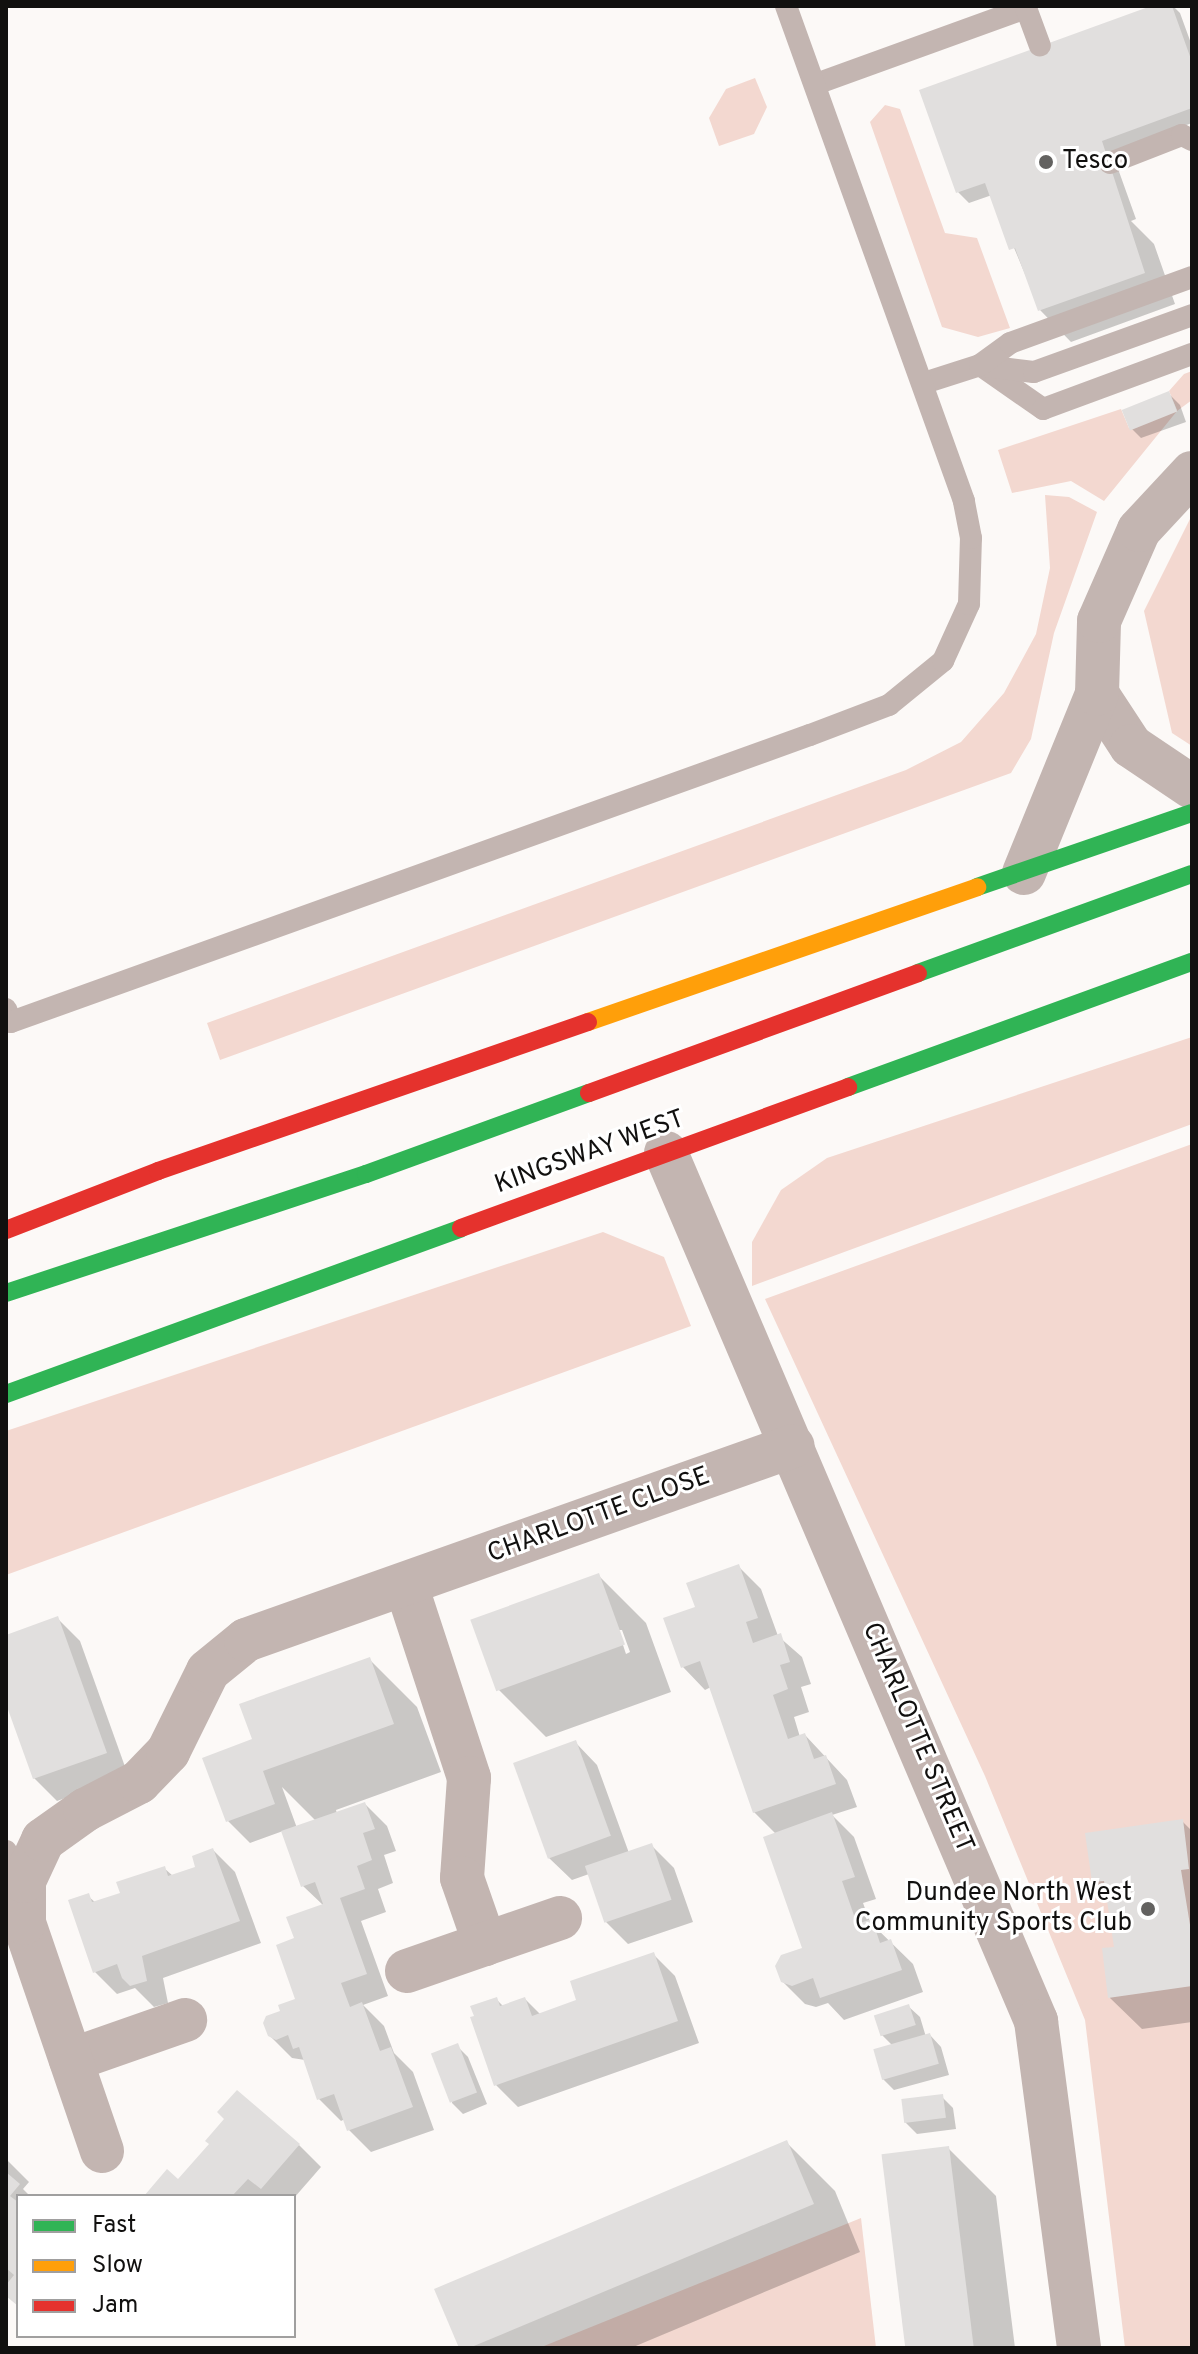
<!DOCTYPE html>
<html>
<head>
<meta charset="utf-8">
<style>
	body { margin:0 }
	#map { position:relative; width:1198px; height:2354px; overflow:hidden; background:#fcf9f7; font-family:Overpass,sans-serif }
	div>[style] { position:absolute }
	[style*='--x'] { left:calc(var(--x)*1px); top:calc(var(--y)*1px); width:calc(var(--w)*1px); rotate:calc(var(--a)*1deg) }
	.green>* { inset:0; background:#f3d8d0 }
	.shadow>* { inset:0; background:#0003 }
	.building>* { inset:0; background:#e1dfde; transform-origin:0 0 }
	.lane>* { height:22px; margin:-11px; padding:0 11px; transform-origin:11px; border-radius:11px; background:#c3b5b1 }
	.street>* { height:44px; margin:-22px; padding:0 22px; transform-origin:22px; border-radius:22px; background:#c3b5b1 }
	.fast>* { height:18px; margin:-9px; padding:0 9px; transform-origin:9px; border-radius:9px; background:#30b455 }
	.slow>* { height:18px; margin:-9px; padding:0 9px; transform-origin:9px; border-radius:9px; background:#ff9f0a }
	.jam>* { height:18px; margin:-9px; padding:0 9px; transform-origin:9px; border-radius:9px; background:#e5322d }
	.dots>* { width:22px; height:22px; translate:-50% -50%; box-sizing:border-box; border:4px solid #fff; border-radius:50% }
	span { translate:-50% -50%; white-space:nowrap; text-align:center; line-height:1.15; -webkit-text-stroke:6px #fff; paint-order:stroke }
	.poi-label { font-size:26px; color:#11100f }
	.left { translate:0 -50%; text-align:left }
	.right { translate:-100% -50%; text-align:right }
	.street-label { font-size:26px; color:#11100f }
	.frame { position:absolute; inset:0; border:8px solid #11100f; pointer-events:none }
	.legend { position:absolute; left:16px; top:2194px; width:280px; height:144px; box-sizing:border-box; background:#fff; border:2px solid #a09f9f; margin:0; padding:10px 14px; list-style:none; font-size:24px; color:#11100f }
	.legend li { display:flex; align-items:center; gap:16px; height:40px }
	.legend b { width:40px; border:2px solid #a09f9f }
</style>
</head>
<body>
<div id="map">
	<div class="green">
		<div style="clip-path:polygon(755px 78px,767px 107px,754px 134px,719px 146px,709px 118px,726px 89px)"></div>
		<div style="clip-path:polygon(885px 105px,900px 109px,945px 233px,977px 238px,1010px 328px,978px 337px,942px 327px,870px 122px)"></div>
		<div style="clip-path:polygon(1192px 371px,1192px 400px,1177px 411px,1104px 501px,1071px 481px,1012px 493px,998px 450px,1121px 409px,1129px 428px,1177px 410px,1169px 391px,1184px 374px)"></div>
		<div style="clip-path:polygon(1045px 495px,1069px 497px,1097px 512px,1054px 633px,1031px 739px,1011px 773px,220px 1060px,207px 1023px,906px 770px,961px 742px,1004px 693px,1036px 634px,1050px 568px)"></div>
		<div style="clip-path:polygon(1192px 515px,1192px 746px,1172px 733px,1144px 611px)"></div>
		<div style="clip-path:polygon(1192px 1037px,1192px 1124px,752px 1286px,752px 1242px,781px 1190px,827px 1158px)"></div>
		<div style="clip-path:polygon(1192px 1144px,1192px 2348px,1125px 2348px,1085px 2020px,985px 1776px,765px 1299px)"></div>
		<div style="clip-path:polygon(603px 1232px,664px 1257px,691px 1326px,6px 1575px,6px 1431px)"></div>
		<div style="clip-path:polygon(861px 2218px,876px 2348px,539px 2348px)"></div>
	</div>
	<div class="shadow">
		<div style="clip-path:polygon(1157px 6px,1173px 6px,1180px 13px,1192px 46px,1192px 123px,1112px 152px,1136px 219px,1131px 221px,1154px 244px,1175px 304px,1071px 342px,1040px 310px,992px 195px,969px 203px,958px 192px)"></div>
		<div style="clip-path:polygon(1169px 394px,1180px 405px,1186px 422px,1141px 438px,1130px 427px)"></div>
		<div style="clip-path:polygon(738px 1566px,761px 1589px,778px 1636px,802px 1657px,811px 1684px,801px 1687px,809px 1712px,794px 1717px,800px 1737px,805px 1735px,847px 1780px,857px 1807px,832px 1815px,854px 1837px,876px 1899px,863px 1903px,870px 1922px,913px 1964px,923px 1992px,844px 2020px,828px 2003px,816px 2007px,805px 2004px,782px 1981px,805px 1949px,776px 1834px,754px 1812px,711px 1687px,705px 1690px,683px 1667px,697px 1608px)"></div>
		<div style="clip-path:polygon(evenodd,598px 1575px,646px 1623px,671px 1692px,546px 1737px,498px 1689px,473px 1621px,598px 1575px,618px 1630px,622px 1630px,630px 1652px,626px 1654px,618px 1630px)"></div>
		<div style="clip-path:polygon(58px 1619px,80px 1641px,128px 1775px,57px 1801px,34px 1778px,6px 1699px,6px 1637px)"></div>
		<div style="clip-path:polygon(evenodd,369px 1659px,417px 1707px,441px 1772px,336px 1810px,337px 1814px,365px 1804px,387px 1826px,396px 1851px,384px 1855px,393px 1883px,378px 1889px,386px 1912px,361px 1921px,388px 1996px,363px 2005px,384px 2026px,394px 2053px,413px 2072px,434px 2130px,371px 2152px,349px 2130px,345px 2119px,341px 2121px,319px 2099px,305px 2060px,292px 2058px,269px 2035px,283px 2012px,298px 2000px,296px 1939px,324px 1906px,303px 1886px,283px 1831px,250px 1843px,228px 1821px,255px 1741px,369px 1659px,282px 1787px,316px 1821px,297px 1828px,282px 1787px)"></div>
		<div style="clip-path:polygon(575px 1742px,597px 1765px,629px 1853px,652px 1846px,674px 1868px,693px 1922px,628px 1944px,606px 1922px,589px 1874px,572px 1880px,549px 1858px)"></div>
		<div style="clip-path:polygon(1182px 1821px,1192px 1831px,1192px 2022px,1142px 2029px,1110px 1998px,1116px 1949px,1109px 1896px,1094px 1881px)"></div>
		<div style="clip-path:polygon(213px 1850px,235px 1872px,261px 1943px,163px 1978px,168px 2003px,154px 2007px,135px 1988px,117px 1994px,95px 1972px,88px 1896px,96px 1903px,123px 1894px,164px 1868px,173px 1876px,198px 1868px)"></div>
		<div style="clip-path:polygon(653px 1954px,675px 1976px,699px 2043px,518px 2107px,496px 2085px,496px 1999px,504px 2007px,525px 1999px,541px 2015px,579px 2001px)"></div>
		<div style="clip-path:polygon(908px 2006px,920px 2017px,926px 2037px,930px 2035px,941px 2047px,949px 2075px,894px 2090px,883px 2079px,893px 2046px,882px 2035px)"></div>
		<div style="clip-path:polygon(457px 2046px,468px 2057px,487px 2104px,463px 2114px,452px 2103px)"></div>
		<div style="clip-path:polygon(942px 2097px,953px 2108px,956px 2129px,917px 2134px,905px 2122px)"></div>
		<div style="clip-path:polygon(787px 2143px,835px 2191px,860px 2252px,631px 2348px,461px 2348px)"></div>
		<div style="clip-path:polygon(299px 2145px,321px 2167px,294px 2198px,146px 2196px,179px 2182px)"></div>
		<div style="clip-path:polygon(948px 2148px,996px 2196px,1015px 2348px,907px 2348px)"></div>
		<div style="clip-path:polygon(6px 2159px,29px 2182px,23px 2189px,30px 2196px,18px 2196px,18px 2305px,6px 2292px)"></div>
	</div>
	<div class="building">
		<div style="clip-path:polygon(1151px 6px,1172px 6px,1192px 62px,1192px 108px,1102px 141px,1145px 273px,1038px 311px,1015px 248px,1009px 250px,985px 183px,956px 193px,919px 90px)"></div>
		<div style="left:1169px;top:391px;width:22px;height:51px;rotate:68deg"></div>
		<div style="clip-path:polygon(739px 1564px,758px 1618px,746px 1622px,753px 1643px,781px 1633px,790px 1662px,780px 1665px,788px 1689px,773px 1695px,788px 1739px,805px 1733px,814px 1759px,826px 1755px,836px 1784px,753px 1813px,700px 1661px,681px 1668px,663px 1618px,695px 1607px,686px 1583px)"></div>
		<div style="left:599px;top:1573px;width:76px;height:137px;rotate:70deg"></div>
		<div style="clip-path:polygon(58px 1616px,107px 1753px,33px 1779px,6px 1704px,6px 1635px)"></div>
		<div style="clip-path:polygon(370px 1657px,394px 1724px,263px 1771px,275px 1804px,226px 1822px,202px 1758px,252px 1739px,239px 1704px)"></div>
		<div style="left:576px;top:1740px;width:102px;height:67px;rotate:70deg"></div>
		<div style="clip-path:polygon(365px 1802px,375px 1829px,363px 1833px,372px 1860px,357px 1866px,365px 1889px,340px 1898px,367px 1974px,341px 1983px,350px 2007px,362px 2002px,380px 2051px,391px 2047px,413px 2107px,347px 2131px,334px 2094px,317px 2100px,299px 2047px,293px 2049px,288px 2035px,276px 2040px,268px 2036px,263px 2023px,266px 2016px,280px 2011px,278px 2005px,295px 1999px,276px 1945px,294px 1938px,286px 1917px,323px 1904px,315px 1882px,301px 1887px,281px 1831px)"></div>
		<div style="clip-path:polygon(832px 1812px,855px 1877px,842px 1881px,857px 1924px,872px 1919px,880px 1943px,891px 1939px,902px 1970px,820px 1998px,813px 1978px,792px 1986px,781px 1982px,775px 1966px,781px 1955px,802px 1948px,763px 1837px)"></div>
		<div style="clip-path:polygon(1183px 1819px,1189px 1869px,1181px 1870px,1192px 1937px,1192px 1986px,1108px 1998px,1102px 1948px,1114px 1947px,1104px 1881px,1092px 1882px,1085px 1833px)"></div>
		<div style="left:652px;top:1843px;width:60px;height:71px;rotate:71deg"></div>
		<div style="clip-path:polygon(213px 1848px,240px 1921px,142px 1956px,147px 1981px,130px 1986px,122px 1978px,117px 1964px,93px 1973px,68px 1900px,89px 1893px,92px 1902px,120px 1893px,116px 1882px,165px 1866px,168px 1876px,195px 1867px,192px 1856px)"></div>
		<div style="clip-path:polygon(654px 1952px,678px 2021px,494px 2086px,470px 2017px,474px 2016px,470px 2006px,497px 1997px,500px 2006px,525px 1997px,532px 2016px,576px 2000px,570px 1981px)"></div>
		<div style="left:909px;top:2004px;width:22px;height:37px;rotate:72deg"></div>
		<div style="left:930px;top:2033px;width:32px;height:59px;rotate:74deg"></div>
		<div style="left:458px;top:2043px;width:53px;height:29px;rotate:69deg"></div>
		<div style="clip-path:polygon(237px 2090px,300px 2144px,261px 2189px,248px 2179px,232px 2196px,144px 2196px,167px 2169px,178px 2179px,209px 2144px,205px 2141px,224px 2119px,217px 2112px)"></div>
		<div style="left:943px;top:2094px;width:24px;height:42px;rotate:83deg"></div>
		<div style="clip-path:polygon(787px 2140px,814px 2204px,469px 2348px,459px 2348px,434px 2289px)"></div>
		<div style="left:949px;top:2146px;width:204px;height:68px;rotate:83deg"></div>
		<div style="clip-path:polygon(6px 2172px,20px 2184px,10px 2196px,18px 2202px,18px 2306px,6px 2296px,6px 2285px,14px 2275px,6px 2268px)"></div>
	</div>
	<div class="lane">
		<div style="--x:816;--y:84;--w:223;--a:-19.9"></div>
		<div style="--x:1026;--y:8;--w:40;--a:69.8"></div>
		<div style="--x:1110;--y:163;--w:77;--a:-21.3"></div>
		<div style="--x:1182;--y:135;--w:11;--a:27"></div>
		<div style="--x:980;--y:365;--w:77;--a:34.9"></div>
		<div style="--x:1043;--y:409;--w:159;--a:-20.3"></div>
		<div style="--x:985;--y:366;--w:49;--a:7"></div>
		<div style="--x:1034;--y:372;--w:168;--a:-19.8"></div>
		<div style="--x:924;--y:383;--w:59;--a:-17.8"></div>
		<div style="--x:980;--y:365;--w:37;--a:-36"></div>
		<div style="--x:1010;--y:343;--w:194;--a:-19.9"></div>
		<div style="--x:6;--y:1009;--w:14;--a:69"></div>
		<div style="--x:11;--y:1022;--w:849;--a:-19.76"></div>
		<div style="--x:810;--y:735;--w:85;--a:-20.8"></div>
		<div style="--x:889;--y:705;--w:70;--a:-39.2"></div>
		<div style="--x:943;--y:661;--w:63;--a:-65.5"></div>
		<div style="--x:969;--y:604;--w:66;--a:-88.3"></div>
		<div style="--x:971;--y:538;--w:38;--a:-101"></div>
		<div style="--x:964;--y:501;--w:526;--a:-109.78"></div>
		<div style="--x:6;--y:1851;--w:35;--a:59"></div>
	</div>
	<div class="street">
		<div style="--x:1097;--y:694;--w:62;--a:56.8"></div>
		<div style="--x:1131;--y:746;--w:73;--a:33.9"></div>
		<div style="--x:1024;--y:873;--w:193;--a:-67.8"></div>
		<div style="--x:1097;--y:694;--w:73;--a:-88.4"></div>
		<div style="--x:1099;--y:621;--w:99;--a:-66.3"></div>
		<div style="--x:1139;--y:530;--w:78;--a:-47.1"></div>
		<div style="--x:666;--y:1153;--w:944;--a:66.91"></div>
		<div style="--x:1036;--y:2021;--w:330;--a:82.5"></div>
		<div style="--x:406;--y:1585;--w:203;--a:71.9"></div>
		<div style="--x:469;--y:1778;--w:100;--a:94"></div>
		<div style="--x:462;--y:1878;--w:70;--a:70.8"></div>
		<div style="--x:407;--y:1971;--w:162;--a:-19.1"></div>
		<div style="--x:71;--y:2060;--w:121;--a:-19.3"></div>
		<div style="--x:102;--y:2151;--w:241;--a:-108.9"></div>
		<div style="--x:24;--y:1923;--w:42;--a:-90"></div>
		<div style="--x:24;--y:1881;--w:45;--a:-65.1"></div>
		<div style="--x:43;--y:1840;--w:52;--a:-35.5"></div>
		<div style="--x:85;--y:1810;--w:61;--a:-27.4"></div>
		<div style="--x:139;--y:1782;--w:42;--a:-46"></div>
		<div style="--x:168;--y:1752;--w:90;--a:-63.7"></div>
		<div style="--x:208;--y:1671;--w:49;--a:-39.2"></div>
		<div style="--x:246;--y:1640;--w:580;--a:-19.53"></div>
	</div>
	<div class="fast">
		<div style="--x:977;--y:887;--w:227;--a:-19"></div>
		<div style="--x:918;--y:973;--w:291;--a:-19.9"></div>
		<div style="--x:848;--y:1087;--w:366;--a:-20"></div>
		<div style="--x:6;--y:1293;--w:379;--a:-18.3"></div>
		<div style="--x:366;--y:1174;--w:237;--a:-20"></div>
		<div style="--x:6;--y:1394;--w:484;--a:-20"></div>
	</div>
	<div class="slow">
		<div style="--x:588;--y:1022;--w:412;--a:-19.1"></div>
	</div>
	<div class="jam">
		<div style="--x:589;--y:1093;--w:350;--a:-20"></div>
		<div style="--x:461;--y:1228;--w:412;--a:-20"></div>
		<div style="--x:6;--y:1230;--w:163;--a:-21.2"></div>
		<div style="--x:158;--y:1171;--w:455;--a:-19.1"></div>
	</div>
	<div class="dots">
		<div style="left:1046px;top:162px;background:#636260"></div>
		<div style="left:1148px;top:1909px;background:#636260"></div>
	</div>
	<div class="poi-label">
		<span class="left" style="left:1062px;top:162px">Tesco</span>
		<span class="right" style="left:1132px;top:1909px">Dundee North West<br>Community Sports Club</span>
	</div>
	<div class="street-label">
		<span style="left:590px;top:1153px;rotate:-20deg">KINGSWAY WEST</span>
		<span style="left:599px;top:1516px;rotate:-20deg">CHARLOTTE CLOSE</span>
		<span style="left:917px;top:1738px;rotate:67deg">CHARLOTTE STREET</span>
	</div>
	<div class="frame"></div>
	<ul class="legend">
	<li><b style="height:10px;background:#30b455"></b>Fast</li>
	<li><b style="height:10px;background:#ff9f0a"></b>Slow</li>
	<li><b style="height:10px;background:#e5322d"></b>Jam</li>
	</ul>
</div>
</body>
</html>
